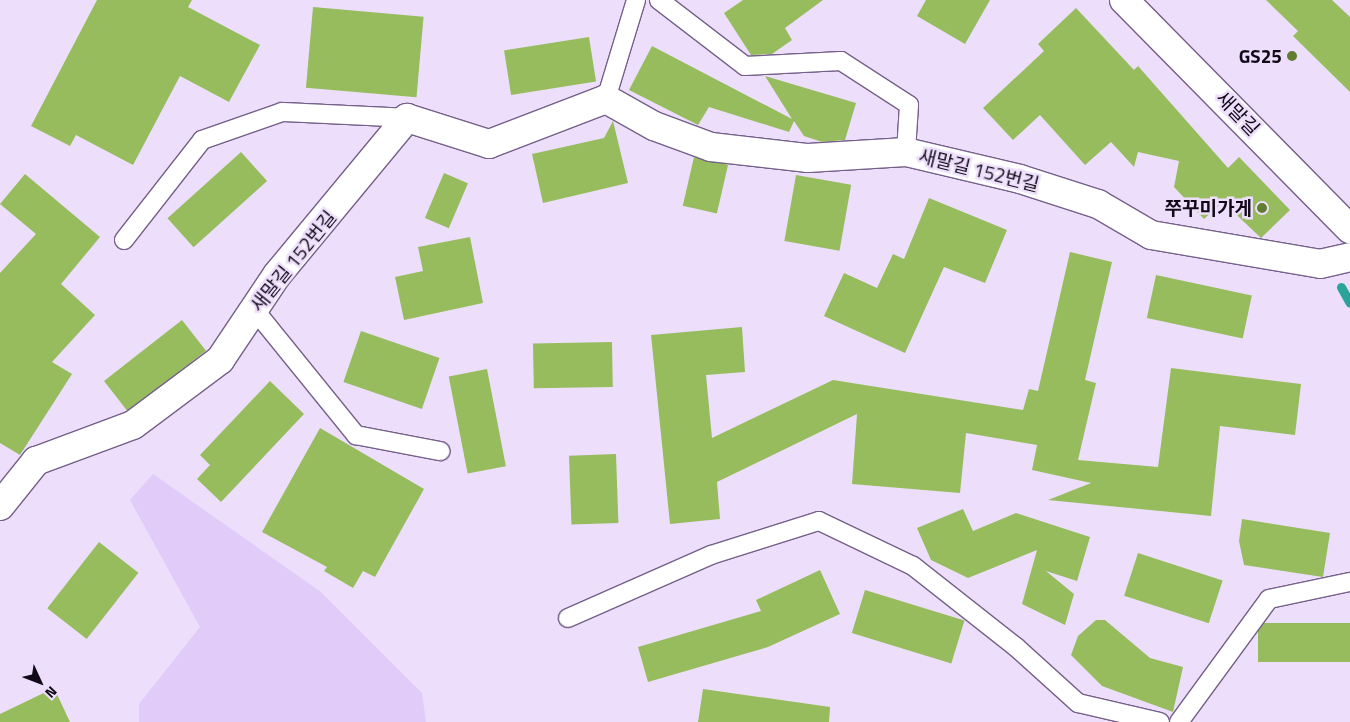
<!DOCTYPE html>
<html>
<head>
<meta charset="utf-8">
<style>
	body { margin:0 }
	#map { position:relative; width:1350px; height:722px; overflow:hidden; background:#eddffb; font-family:"Titillium Web","Noto Sans KR",sans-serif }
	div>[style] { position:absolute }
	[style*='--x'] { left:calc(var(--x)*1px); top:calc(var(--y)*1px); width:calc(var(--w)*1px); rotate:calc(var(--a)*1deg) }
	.green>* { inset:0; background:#e1cbf8 }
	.stream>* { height:9px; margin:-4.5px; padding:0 4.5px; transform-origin:4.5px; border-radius:4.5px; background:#2aa49b }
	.building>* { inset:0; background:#97bc5e; transform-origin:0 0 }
	.roads { filter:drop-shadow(1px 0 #746089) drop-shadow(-1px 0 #746089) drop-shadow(0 1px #746089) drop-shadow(0 -1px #746089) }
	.service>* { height:18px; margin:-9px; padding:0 9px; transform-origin:9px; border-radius:9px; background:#fff }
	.minor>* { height:28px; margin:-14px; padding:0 14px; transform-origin:14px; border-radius:14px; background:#fff }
	.tertiary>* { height:28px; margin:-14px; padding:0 14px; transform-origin:14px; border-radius:14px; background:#fff }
	.dots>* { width:14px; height:14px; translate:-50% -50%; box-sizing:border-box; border:2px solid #eddffb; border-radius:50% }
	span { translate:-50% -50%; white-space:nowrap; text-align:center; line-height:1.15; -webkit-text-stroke:5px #eddffb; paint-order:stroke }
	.poi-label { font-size:19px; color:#110918; font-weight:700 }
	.right { translate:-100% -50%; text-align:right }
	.street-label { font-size:19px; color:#110918 }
	.north { position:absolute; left:15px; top:657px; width:50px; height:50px; -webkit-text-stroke:4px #eddffb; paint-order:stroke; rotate:133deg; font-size:14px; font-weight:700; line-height:20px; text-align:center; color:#110918 }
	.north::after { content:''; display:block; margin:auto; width:18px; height:22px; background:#110918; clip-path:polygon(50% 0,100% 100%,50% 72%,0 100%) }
</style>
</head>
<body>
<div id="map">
	<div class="green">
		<div style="clip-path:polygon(153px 474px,321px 592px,422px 693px,426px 722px,139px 722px,139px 704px,200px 627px,130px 500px)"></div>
	</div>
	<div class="stream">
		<div style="--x:1341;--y:287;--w:18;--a:61"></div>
	</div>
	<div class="building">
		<div style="clip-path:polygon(97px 0,192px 0,188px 7px,260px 45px,229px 102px,180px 76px,133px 165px,76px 135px,70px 146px,31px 126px)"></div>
		<div style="clip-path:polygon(743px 0,823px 0,785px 28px,792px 40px,772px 54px,751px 55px,724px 13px)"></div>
		<div style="clip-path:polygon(926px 0,990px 0,965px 44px,917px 16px)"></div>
		<div style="clip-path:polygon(1266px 0,1332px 0,1350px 17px,1350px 92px,1293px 36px,1298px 31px)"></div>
		<div style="left:313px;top:7px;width:111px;height:81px;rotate:5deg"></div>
		<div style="clip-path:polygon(1076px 8px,1134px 70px,1138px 66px,1228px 168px,1239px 157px,1290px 210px,1261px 238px,1223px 202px,1204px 219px,1174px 187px,1179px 161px,1138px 152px,1134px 167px,1111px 142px,1085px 165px,1040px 115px,1013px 140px,983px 108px,1044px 51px,1038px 44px)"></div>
		<div style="left:589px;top:37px;width:45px;height:86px;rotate:81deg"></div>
		<div style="clip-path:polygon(652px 46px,792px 119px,765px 76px,856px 103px,845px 140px,822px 142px,804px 136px,794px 121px,789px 132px,709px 107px,698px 125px,629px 90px)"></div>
		<div style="clip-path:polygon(613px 121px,628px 183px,543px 203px,532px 154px,604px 138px)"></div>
		<div style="left:241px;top:152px;width:39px;height:99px;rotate:48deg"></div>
		<div style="left:694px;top:157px;width:35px;height:50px;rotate:13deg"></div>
		<div style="left:444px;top:173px;width:26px;height:49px;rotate:23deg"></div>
		<div style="clip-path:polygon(25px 174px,100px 237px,61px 284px,95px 315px,52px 362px,72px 374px,20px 455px,0 443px,0 273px,36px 234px,0 204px)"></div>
		<div style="left:796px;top:175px;width:56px;height:67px;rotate:10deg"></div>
		<div style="clip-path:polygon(929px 198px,1007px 230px,985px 283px,944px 267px,905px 353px,824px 316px,844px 273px,877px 288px,893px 254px,904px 259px)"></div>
		<div style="clip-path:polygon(470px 237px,483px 303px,404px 320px,395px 277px,423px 271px,418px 247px)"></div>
		<div style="clip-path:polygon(1070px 252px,1112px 262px,1085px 380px,1096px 383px,1078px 460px,1158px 467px,1171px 368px,1301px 384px,1295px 435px,1220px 426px,1211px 516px,1048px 500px,1091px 483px,1032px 470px,1037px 445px,966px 433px,960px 493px,852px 484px,857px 414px,717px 482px,720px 519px,670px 524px,651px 335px,742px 327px,745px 372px,706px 375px,712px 438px,833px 380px,1023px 410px,1029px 389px,1038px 391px)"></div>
		<div style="left:1156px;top:275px;width:98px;height:44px;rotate:12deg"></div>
		<div style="left:182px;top:320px;width:39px;height:99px;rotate:52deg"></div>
		<div style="left:361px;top:331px;width:83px;height:54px;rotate:19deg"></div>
		<div style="left:612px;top:342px;width:45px;height:79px;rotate:89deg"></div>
		<div style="left:487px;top:369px;width:99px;height:39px;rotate:79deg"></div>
		<div style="clip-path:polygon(270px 381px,304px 414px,221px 502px,197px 479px,210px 465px,200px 455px)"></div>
		<div style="clip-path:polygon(320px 428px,424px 489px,375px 577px,363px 571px,353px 588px,324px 571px,327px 567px,262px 532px)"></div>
		<div style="left:616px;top:454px;width:69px;height:47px;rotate:88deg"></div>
		<div style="clip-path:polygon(963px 509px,973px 531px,1016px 513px,1090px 537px,1077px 581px,1046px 571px,1074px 594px,1065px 625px,1022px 604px,1037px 550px,968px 578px,931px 560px,917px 528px)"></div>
		<div style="clip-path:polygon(1242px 519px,1330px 533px,1323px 577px,1244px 565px,1239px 541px)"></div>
		<div style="left:99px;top:542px;width:50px;height:84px;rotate:38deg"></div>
		<div style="left:1138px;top:553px;width:89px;height:45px;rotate:18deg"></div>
		<div style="clip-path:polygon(820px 570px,840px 614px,768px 647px,648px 682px,638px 647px,761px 611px,756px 600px)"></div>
		<div style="left:865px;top:590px;width:104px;height:45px;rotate:17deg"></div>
		<div style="clip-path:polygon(1096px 620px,1105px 620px,1150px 658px,1183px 667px,1173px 712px,1102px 686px,1071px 655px,1078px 636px)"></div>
		<div style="left:1350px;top:623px;width:39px;height:92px;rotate:90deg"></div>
		<div style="clip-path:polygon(54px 688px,70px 722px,0 722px,0 714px)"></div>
		<div style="clip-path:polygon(703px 689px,830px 707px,829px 722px,698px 722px)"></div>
	</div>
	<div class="roads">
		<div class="service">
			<div style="--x:659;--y:0;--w:108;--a:37.5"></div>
			<div style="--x:745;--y:66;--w:96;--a:-3"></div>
			<div style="--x:841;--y:61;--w:81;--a:32.9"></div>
			<div style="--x:909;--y:105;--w:47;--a:93.7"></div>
			<div style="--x:606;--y:99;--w:103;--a:-73.1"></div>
			<div style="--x:124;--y:240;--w:127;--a:-52"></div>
			<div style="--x:202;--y:140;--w:85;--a:-19.3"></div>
			<div style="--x:282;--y:112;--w:125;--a:2.7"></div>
			<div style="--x:253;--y:308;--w:164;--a:51"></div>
			<div style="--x:356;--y:435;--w:86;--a:10.8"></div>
			<div style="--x:568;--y:618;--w:156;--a:-23.8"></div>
			<div style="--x:711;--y:555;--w:113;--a:-17.5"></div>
			<div style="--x:819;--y:521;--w:104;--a:25.6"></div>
			<div style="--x:913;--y:566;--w:131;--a:38.2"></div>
			<div style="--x:1016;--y:647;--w:84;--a:42.1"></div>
			<div style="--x:1078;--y:703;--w:84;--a:13"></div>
			<div style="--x:1179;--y:722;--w:152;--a:-53.8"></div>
			<div style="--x:1269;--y:599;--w:83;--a:-11.9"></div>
		</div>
		<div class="minor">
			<div style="--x:0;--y:506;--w:58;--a:-51.3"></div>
			<div style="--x:36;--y:461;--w:103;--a:-20.4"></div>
			<div style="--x:133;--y:425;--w:109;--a:-36.8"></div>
			<div style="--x:220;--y:360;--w:102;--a:-56.2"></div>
			<div style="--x:277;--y:275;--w:204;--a:-50.4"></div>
			<div style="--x:407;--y:118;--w:86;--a:17.6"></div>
			<div style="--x:489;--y:144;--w:125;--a:-21"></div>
			<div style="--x:606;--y:99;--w:55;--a:29.4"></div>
			<div style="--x:654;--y:126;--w:61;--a:20.2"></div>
			<div style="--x:711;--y:147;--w:98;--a:6.5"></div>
			<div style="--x:808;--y:158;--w:98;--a:-3.5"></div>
			<div style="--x:906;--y:152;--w:117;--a:13.3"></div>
			<div style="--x:1020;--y:179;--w:82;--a:17.8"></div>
			<div style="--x:1098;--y:204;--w:61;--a:30.3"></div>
			<div style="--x:1151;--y:235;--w:171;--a:9.7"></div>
			<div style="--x:1320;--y:264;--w:31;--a:-13"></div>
		</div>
		<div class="tertiary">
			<div style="--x:1124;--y:0;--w:322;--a:45.4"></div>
		</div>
	</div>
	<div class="dots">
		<div style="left:1292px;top:56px;background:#5f7c31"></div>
		<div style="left:1262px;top:208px;background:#5f7c31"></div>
	</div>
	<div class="poi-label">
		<span class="right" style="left:1282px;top:56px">GS25</span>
		<span class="right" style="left:1252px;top:208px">쭈꾸미가게</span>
	</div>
	<div class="street-label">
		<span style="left:1238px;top:113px;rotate:46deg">새말길</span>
		<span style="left:979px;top:170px;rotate:14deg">새말길 152번길</span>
		<span style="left:293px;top:261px;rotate:-51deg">새말길 152번길</span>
	</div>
	<div class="north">N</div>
</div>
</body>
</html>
